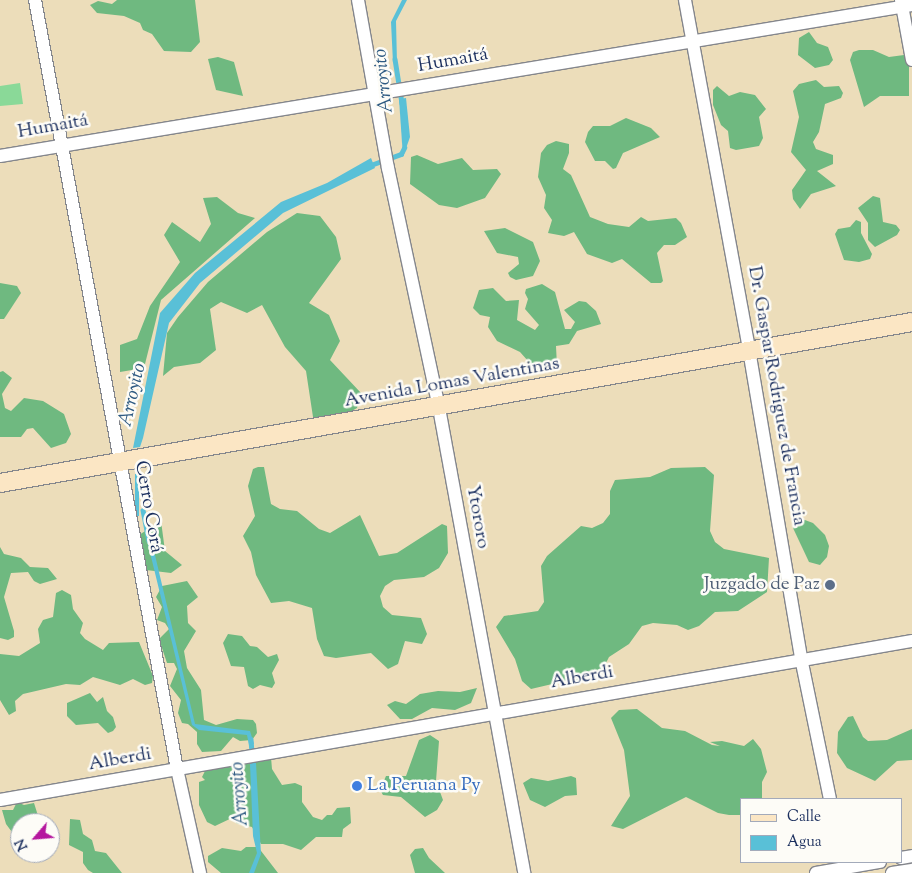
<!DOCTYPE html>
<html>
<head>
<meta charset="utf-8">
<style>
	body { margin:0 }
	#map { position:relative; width:912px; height:873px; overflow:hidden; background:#ecddba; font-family:"Sorts Mill Goudy",serif }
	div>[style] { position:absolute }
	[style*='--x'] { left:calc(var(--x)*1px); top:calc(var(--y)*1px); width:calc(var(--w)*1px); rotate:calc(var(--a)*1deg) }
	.green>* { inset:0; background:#8ad998 }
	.forest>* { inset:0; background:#6fb980 }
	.water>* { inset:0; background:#59c0d7; transform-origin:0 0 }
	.stream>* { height:4.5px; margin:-2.25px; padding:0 2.25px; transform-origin:2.25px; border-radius:2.25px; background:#59c0d7 }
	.roads { filter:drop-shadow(1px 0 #84868c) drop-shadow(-1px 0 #84868c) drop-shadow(0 1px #84868c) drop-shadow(0 -1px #84868c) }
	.street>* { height:12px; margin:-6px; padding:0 6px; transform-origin:6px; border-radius:6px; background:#fff }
	.secondary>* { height:18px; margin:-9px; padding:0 9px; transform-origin:9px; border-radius:9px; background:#fbe6c4 }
	.dots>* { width:14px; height:14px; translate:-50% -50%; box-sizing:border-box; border:2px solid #fdfcf7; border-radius:50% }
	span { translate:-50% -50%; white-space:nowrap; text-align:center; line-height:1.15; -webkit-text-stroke:5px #fdfcf7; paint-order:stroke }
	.street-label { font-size:19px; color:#1b2f5e }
	.service-label { font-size:19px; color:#4e5e75 }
	.right { translate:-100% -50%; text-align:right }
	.shop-label { font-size:19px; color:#366cbe }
	.left { translate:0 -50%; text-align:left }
	.water-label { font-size:20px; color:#2e5a82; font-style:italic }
	.legend { position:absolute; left:740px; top:798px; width:162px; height:65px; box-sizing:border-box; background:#fdfcf7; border:1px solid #a3aaba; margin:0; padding:6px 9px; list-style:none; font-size:15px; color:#1b2f5e }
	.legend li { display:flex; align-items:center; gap:10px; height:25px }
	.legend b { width:25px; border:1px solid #a3aaba }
	.north { position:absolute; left:10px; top:813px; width:50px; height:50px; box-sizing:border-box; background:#fdfcf7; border:1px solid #a3aaba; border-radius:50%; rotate:243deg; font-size:14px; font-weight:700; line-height:20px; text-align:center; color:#1b2f5e }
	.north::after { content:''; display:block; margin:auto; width:18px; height:22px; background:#b5179e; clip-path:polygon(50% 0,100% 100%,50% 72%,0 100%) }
</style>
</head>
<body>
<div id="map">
	<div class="green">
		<div style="clip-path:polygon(20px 83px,23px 104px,0 106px,0 86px)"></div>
	</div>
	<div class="forest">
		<div style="clip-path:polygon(117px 0,195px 0,200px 42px,191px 52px,164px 51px,152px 34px,143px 30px,140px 23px,124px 16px,97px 13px,90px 5px,98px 1px,112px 4px)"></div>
		<div style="clip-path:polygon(809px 32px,817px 43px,828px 47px,833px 60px,829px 65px,815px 68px,798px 55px,799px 38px)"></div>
		<div style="clip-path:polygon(859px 50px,873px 50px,889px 57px,904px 55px,909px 60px,909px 96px,880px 96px,864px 107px,850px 60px,853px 52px)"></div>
		<div style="clip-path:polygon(218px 57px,234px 62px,243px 96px,216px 90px,208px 59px)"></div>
		<div style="clip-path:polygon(816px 80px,824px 87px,839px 86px,843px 93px,841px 98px,825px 104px,819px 132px,813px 142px,816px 149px,833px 155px,833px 164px,817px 171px,836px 186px,811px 194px,800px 209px,793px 199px,792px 190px,806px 170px,791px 152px,799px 117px,793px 91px,799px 84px)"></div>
		<div style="clip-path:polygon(717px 86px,729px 96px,740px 92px,755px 95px,766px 109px,759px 117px,763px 138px,759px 146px,736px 150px,730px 148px,728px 131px,721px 125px,713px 105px,713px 90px)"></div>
		<div style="clip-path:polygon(626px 118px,651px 128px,660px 137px,623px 153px,616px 168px,613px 169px,605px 161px,595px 161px,585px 142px,588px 132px,593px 126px,610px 126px)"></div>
		<div style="clip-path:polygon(556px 141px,569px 144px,569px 153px,563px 169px,571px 175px,590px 217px,608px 224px,629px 227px,641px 217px,648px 221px,676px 218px,681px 223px,687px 237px,675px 245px,664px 245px,657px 253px,663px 281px,661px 283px,651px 283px,622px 259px,612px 263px,587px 254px,574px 232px,564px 236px,548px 233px,552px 220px,544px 208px,546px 195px,538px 177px,541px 153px,547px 145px)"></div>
		<div style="clip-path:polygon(417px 155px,438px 164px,462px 158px,473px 170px,497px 169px,501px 174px,485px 198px,457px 208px,439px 205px,410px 184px,411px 157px)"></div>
		<div style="clip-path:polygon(873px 196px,880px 198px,883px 222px,896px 225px,900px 230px,897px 235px,875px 247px,868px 240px,868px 223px,858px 208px)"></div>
		<div style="clip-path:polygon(217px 197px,238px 213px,255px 218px,161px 300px,144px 368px,120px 372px,120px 345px,137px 339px,150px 306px,180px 262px,164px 235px,172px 222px,200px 242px,211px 224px,203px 198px)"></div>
		<div style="clip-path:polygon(297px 213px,320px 216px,336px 237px,341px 259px,309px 303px,329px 315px,340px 341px,330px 360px,361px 393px,357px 408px,341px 417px,313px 417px,306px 371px,285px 347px,262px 305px,247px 313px,221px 302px,210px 309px,216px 350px,200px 363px,174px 367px,163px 376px,167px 333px,178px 317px,208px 282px,267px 232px)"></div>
		<div style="clip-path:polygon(856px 220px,861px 222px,861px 233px,872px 254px,870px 259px,859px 262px,844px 260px,835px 234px,838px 229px,850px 227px)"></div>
		<div style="clip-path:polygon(505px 228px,533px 242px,540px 261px,533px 276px,516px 280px,510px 277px,508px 273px,519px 264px,518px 257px,497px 253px,484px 231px)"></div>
		<div style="clip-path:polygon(0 283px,17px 286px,21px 293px,4px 319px,0 319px)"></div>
		<div style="clip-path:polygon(542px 284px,555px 292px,565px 329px,571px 329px,575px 322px,564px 310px,579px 301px,586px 302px,596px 311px,601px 324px,577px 331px,569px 344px,556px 346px,557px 366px,537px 371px,520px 352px,497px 341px,488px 327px,490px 317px,480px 315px,473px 308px,479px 290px,493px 288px,506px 301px,519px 300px,517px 320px,535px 330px,539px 325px,525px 309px,528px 299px,525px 293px,526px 289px)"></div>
		<div style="clip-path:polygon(3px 371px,12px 378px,2px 394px,5px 408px,11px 411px,24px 398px,43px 401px,64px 414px,71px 434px,66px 443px,51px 448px,33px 428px,27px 429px,21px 437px,0 437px,0 372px)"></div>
		<div style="clip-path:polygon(258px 467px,264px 467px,271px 504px,280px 509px,297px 511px,319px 529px,330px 533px,360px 515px,379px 556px,397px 553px,442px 524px,447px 526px,448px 553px,439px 568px,424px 577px,394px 580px,385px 586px,380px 596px,383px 607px,392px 615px,421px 618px,427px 634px,422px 644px,405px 641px,398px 664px,388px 669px,371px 653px,336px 658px,324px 656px,317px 639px,312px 608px,289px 601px,271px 603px,256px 575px,251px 552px,243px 536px,255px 516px,248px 486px,253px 469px)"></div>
		<div style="clip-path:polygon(705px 467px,714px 475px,710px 531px,715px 542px,724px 549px,769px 558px,767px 592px,738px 611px,715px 612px,699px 626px,688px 630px,677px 625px,653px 623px,642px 626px,629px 644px,609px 657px,599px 677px,589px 682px,565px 681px,531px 689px,522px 681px,515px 659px,496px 627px,504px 616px,538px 611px,544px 602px,541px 566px,547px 556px,581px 526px,592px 528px,603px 523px,610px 514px,610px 491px,615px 480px,650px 477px,671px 468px)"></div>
		<div style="clip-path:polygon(794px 516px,813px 523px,825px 535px,829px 546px,827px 557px,820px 565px,809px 562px,793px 528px)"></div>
		<div style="clip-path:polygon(161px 521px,165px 551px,182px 565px,171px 573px,146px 570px,139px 535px)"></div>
		<div style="clip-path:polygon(0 547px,4px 554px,21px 558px,30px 567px,48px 568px,57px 579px,40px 584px,34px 581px,28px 572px,11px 573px,4px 597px,14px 631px,14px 637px,8px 640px,0 638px)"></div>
		<div style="clip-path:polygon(187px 581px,198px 597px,187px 606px,188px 623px,196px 631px,184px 651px,187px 668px,201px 690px,204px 720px,216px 725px,237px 719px,253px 720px,256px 724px,257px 733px,252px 740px,240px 741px,233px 737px,221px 751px,202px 752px,197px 744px,197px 732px,188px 724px,182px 723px,178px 713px,181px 700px,170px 686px,177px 669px,174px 663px,167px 663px,159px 639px,169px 629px,165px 623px,157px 620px,162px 607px,156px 597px,162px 586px)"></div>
		<div style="clip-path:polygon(62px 590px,71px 595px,73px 609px,83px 623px,80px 633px,85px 639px,103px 650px,109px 643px,139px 642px,153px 676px,152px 683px,145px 685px,133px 679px,120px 685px,93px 677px,80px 685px,66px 684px,23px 694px,15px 701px,16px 711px,9px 715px,0 700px,0 654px,19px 656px,40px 643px,38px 629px,43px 620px,53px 617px,56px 593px)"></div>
		<div style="clip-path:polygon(228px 634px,242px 636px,250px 646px,257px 647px,268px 657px,277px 654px,279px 660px,272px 673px,275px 683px,272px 688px,260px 685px,253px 689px,248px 686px,244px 667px,231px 666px,223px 643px)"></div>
		<div style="clip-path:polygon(477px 688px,471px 703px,455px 710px,432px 708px,412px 719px,400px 719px,387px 705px,395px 701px,406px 704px,420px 694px,438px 691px,460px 692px)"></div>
		<div style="clip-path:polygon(90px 693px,97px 702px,103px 697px,107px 711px,113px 717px,116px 727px,113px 731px,108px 733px,98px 723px,76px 725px,67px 716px,67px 703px)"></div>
		<div style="clip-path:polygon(637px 709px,662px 728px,685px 731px,712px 745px,720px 746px,710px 742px,722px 741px,744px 746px,753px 739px,761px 749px,767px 772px,762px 782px,762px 799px,741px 799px,741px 815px,729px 815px,718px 813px,686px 797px,623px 829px,611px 826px,630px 796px,624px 750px,611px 718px,619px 710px)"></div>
		<div style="clip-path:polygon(853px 716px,863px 737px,868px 741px,887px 740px,912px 729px,912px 760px,897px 761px,875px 781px,847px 768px,837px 753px,838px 732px,848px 717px)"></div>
		<div style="clip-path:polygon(430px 735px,439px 741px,436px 781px,443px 800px,437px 810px,425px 817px,401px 797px,383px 795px,380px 790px,386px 776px,406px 776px,419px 740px)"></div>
		<div style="clip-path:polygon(271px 757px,272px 769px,282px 785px,295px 783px,302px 786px,302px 802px,313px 817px,322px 820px,327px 815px,332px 815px,337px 808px,350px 807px,351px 823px,343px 829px,342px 837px,316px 837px,301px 850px,283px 844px,261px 844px,252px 827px,236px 823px,236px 816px,215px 826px,207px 822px,199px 805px,199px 782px,205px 780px,202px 777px,205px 771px,248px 763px,254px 758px)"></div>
		<div style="clip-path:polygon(571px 776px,576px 778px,577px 795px,565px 796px,545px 807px,530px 800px,523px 783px,531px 778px,548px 781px)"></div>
		<div style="clip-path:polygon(17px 802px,24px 805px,34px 803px,40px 822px,20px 823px,20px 843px,6px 824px,2px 810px,13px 810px)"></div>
		<div style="clip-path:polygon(70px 819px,80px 820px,83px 834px,92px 840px,95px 851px,106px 853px,122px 873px,93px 873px,88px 870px,83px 863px,83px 852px,69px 845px)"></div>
		<div style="clip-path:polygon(246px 847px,258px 847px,278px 873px,221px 873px,208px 862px,208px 856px,222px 848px,241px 851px)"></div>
		<div style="clip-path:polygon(423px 848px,429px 858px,445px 873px,415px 873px,410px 855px,415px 849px)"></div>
	</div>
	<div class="water">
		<div style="clip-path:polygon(402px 0,407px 0,396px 21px,397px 63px,393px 63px,391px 22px)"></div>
		<div style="clip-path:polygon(406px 98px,410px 137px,403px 157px,399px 99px)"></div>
		<div style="clip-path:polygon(371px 158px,375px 168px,283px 213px,200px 283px,169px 323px,143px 438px,140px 447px,133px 448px,160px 313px,195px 273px,281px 202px,327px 183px)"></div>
		<div style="left:135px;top:474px;width:4px;height:42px"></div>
		<div style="clip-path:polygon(150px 534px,195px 724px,250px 731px,254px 744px,249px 745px,247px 735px,199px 730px,192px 725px,146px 536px)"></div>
		<div style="clip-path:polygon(250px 763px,256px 763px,261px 854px,254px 873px,249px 873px,257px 853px,253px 836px)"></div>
	</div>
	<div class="stream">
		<div style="--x:395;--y:59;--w:45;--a:81"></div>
		<div style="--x:368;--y:166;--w:35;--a:-20"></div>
		<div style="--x:401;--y:154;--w:7;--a:-63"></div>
		<div style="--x:143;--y:510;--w:31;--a:79"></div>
		<div style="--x:251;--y:739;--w:30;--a:86"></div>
	</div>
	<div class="roads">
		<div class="street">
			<div style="--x:35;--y:0;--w:782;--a:79.54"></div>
			<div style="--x:177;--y:769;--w:107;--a:77.5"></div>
			<div style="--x:358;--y:0;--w:171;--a:79.9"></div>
			<div style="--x:388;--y:168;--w:245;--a:78"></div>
			<div style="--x:439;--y:408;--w:473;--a:79.6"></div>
			<div style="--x:685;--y:0;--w:356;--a:79.6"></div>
			<div style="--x:749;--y:350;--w:312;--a:80.4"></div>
			<div style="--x:801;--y:658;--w:144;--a:78.4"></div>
			<div style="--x:901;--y:0;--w:61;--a:79.6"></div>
			<div style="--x:0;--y:156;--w:924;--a:-9.4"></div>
			<div style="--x:0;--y:800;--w:926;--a:-9.89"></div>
			<div style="--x:901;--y:858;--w:11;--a:-10"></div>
			<div style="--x:816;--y:873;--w:65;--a:-9.8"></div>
			<div style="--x:892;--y:873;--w:20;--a:-9"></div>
		</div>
		<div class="secondary">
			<div style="--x:0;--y:483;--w:926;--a:-10.01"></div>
		</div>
	</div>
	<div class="dots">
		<div style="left:830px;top:585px;background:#5c6f8a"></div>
		<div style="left:357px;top:786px;background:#3f7fe0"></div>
	</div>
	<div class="street-label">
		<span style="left:453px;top:61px;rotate:-10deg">Humaitá</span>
		<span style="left:53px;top:127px;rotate:-10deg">Humaitá</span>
		<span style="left:452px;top:383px;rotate:-10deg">Avenida Lomas Valentinas</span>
		<span style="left:776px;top:396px;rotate:80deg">Dr. Gaspar Rodriguez de Francia</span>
		<span style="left:148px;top:507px;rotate:80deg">Cerro Corá</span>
		<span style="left:477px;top:517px;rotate:80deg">Ytororo</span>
		<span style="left:582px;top:678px;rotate:-10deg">Alberdi</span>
		<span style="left:120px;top:760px;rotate:-10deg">Alberdi</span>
	</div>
	<div class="service-label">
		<span class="right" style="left:820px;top:585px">Juzgado de Paz</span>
	</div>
	<div class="shop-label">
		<span class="left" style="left:367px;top:786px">La Peruana Py</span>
	</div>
	<div class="water-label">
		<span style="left:384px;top:81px;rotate:-96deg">Arroyito</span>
		<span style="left:133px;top:395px;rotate:-77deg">Arroyito</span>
		<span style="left:240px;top:794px;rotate:-94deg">Arroyito</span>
	</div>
	<ul class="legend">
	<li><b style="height:6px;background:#fbe6c4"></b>Calle</li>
	<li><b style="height:14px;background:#59c0d7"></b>Agua</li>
	</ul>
	<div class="north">N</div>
</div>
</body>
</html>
